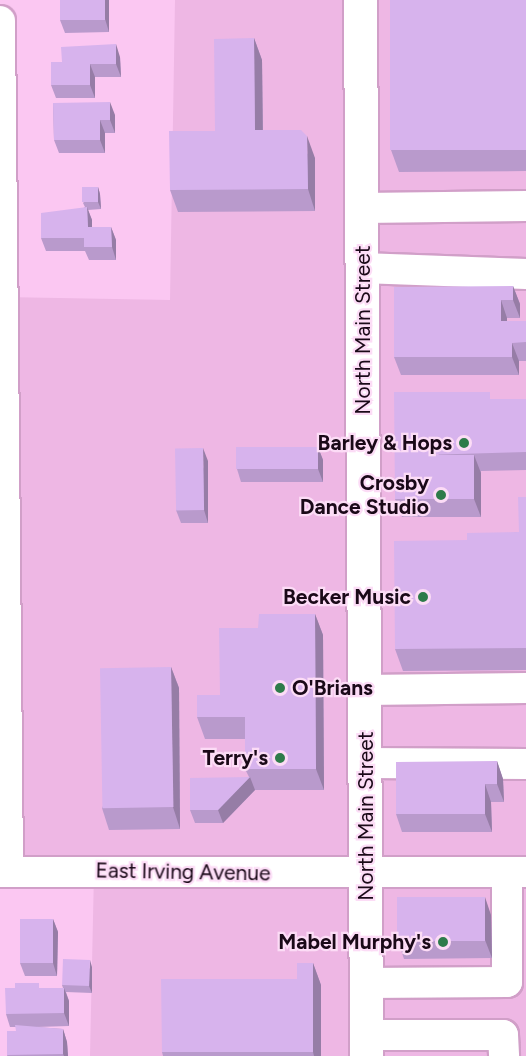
<!DOCTYPE html>
<html>
<head>
<meta charset="utf-8">
<style>
	body { margin:0 }
	#map { position:relative; width:526px; height:1056px; overflow:hidden; background:#fbc7f2; font-family:Figtree,sans-serif }
	div>[style] { position:absolute }
	[style*='--x'] { left:calc(var(--x)*1px); top:calc(var(--y)*1px); width:calc(var(--w)*1px); rotate:calc(var(--a)*1deg) }
	.built>* { inset:0; background:#eeb7e4 }
	.roads { filter:drop-shadow(2px 0 #d19fc8) drop-shadow(-2px 0 #d19fc8) drop-shadow(0 2px #d19fc8) drop-shadow(0 -2px #d19fc8) }
	.minor>* { height:30px; margin:-15px; padding:0 15px; transform-origin:15px; border-radius:15px; background:#fff }
	.major>* { height:33px; margin:-16.5px; padding:0 16.5px; transform-origin:16.5px; border-radius:16.5px; background:#fff }
	.wall>* { inset:0; background:#b99acc }
	.shaded-wall>* { inset:0; background:#967da6 }
	.building>* { inset:0; background:#d7b3ed; transform-origin:0 0 }
	.dots>* { width:16px; height:16px; translate:-50% -50%; box-sizing:border-box; border:3px solid #fcdcf6; border-radius:50% }
	span { translate:-50% -50%; white-space:nowrap; text-align:center; line-height:1.15; -webkit-text-stroke:4.5px #fcdcf6; paint-order:stroke }
	.street-label { font-size:21px; color:#1a0918 }
	.poi-label { font-size:21px; color:#1a0918; font-weight:700 }
	.right { translate:-100% -50%; text-align:right }
	.left { translate:0 -50%; text-align:left }
</style>
</head>
<body>
<div id="map">
	<div class="built">
		<div style="clip-path:polygon(175px 0,526px 0,526px 1056px,90px 1056px,94px 872px,8px 872px,3px 297px,170px 300px)"></div>
	</div>
	<div class="roads">
		<div class="minor">
			<div style="--x:0;--y:21;--w:851;--a:89.46"></div>
			<div style="--x:362;--y:208;--w:164;--a:-0.7"></div>
			<div style="--x:362;--y:268;--w:164;--a:2.1"></div>
			<div style="--x:365;--y:690;--w:161;--a:-0.7"></div>
			<div style="--x:366;--y:763;--w:160;--a:0.4"></div>
			<div style="--x:0;--y:872;--w:526;--a:0"></div>
			<div style="--x:366;--y:983;--w:141;--a:-0.4"></div>
			<div style="--x:507;--y:982;--w:109;--a:-90"></div>
			<div style="--x:366;--y:1035;--w:137;--a:0"></div>
			<div style="--x:503;--y:1035;--w:21;--a:87"></div>
		</div>
		<div class="major">
			<div style="--x:360;--y:0;--w:1056;--a:89.67"></div>
		</div>
	</div>
	<div class="wall">
		<div style="clip-path:polygon(60px 0,109px 0,109px 32px,65px 33px,60px 20px)"></div>
		<div style="clip-path:polygon(526px 0,526px 171px,399px 172px,391px 150px)"></div>
		<div style="clip-path:polygon(254px 38px,262px 60px,263px 130px,315px 158px,315px 211px,178px 212px,170px 190px,215px 131px)"></div>
		<div style="clip-path:polygon(120px 57px,121px 77px,95px 77px,95px 98px,56px 98px,51px 85px,62px 62px)"></div>
		<div style="clip-path:polygon(53px 103px,115px 115px,115px 133px,105px 133px,105px 153px,59px 153px,54px 140px)"></div>
		<div style="clip-path:polygon(98px 187px,100px 194px,101px 209px,88px 210px,92px 220px,92px 227px,111px 227px,116px 240px,116px 260px,89px 260px,85px 251px,46px 251px,41px 238px,85px 207px,83px 203px)"></div>
		<div style="clip-path:polygon(513px 286px,520px 304px,520px 318px,507px 318px,507px 321px,526px 321px,526px 361px,519px 361px,519px 375px,401px 375px,394px 357px)"></div>
		<div style="clip-path:polygon(493px 399px,526px 399px,526px 470px,481px 471px,481px 517px,402px 517px,395px 499px)"></div>
		<div style="clip-path:polygon(318px 447px,323px 460px,323px 482px,241px 482px,237px 469px)"></div>
		<div style="clip-path:polygon(208px 461px,208px 523px,181px 523px,176px 510px)"></div>
		<div style="clip-path:polygon(526px 497px,526px 670px,403px 671px,395px 649px,467px 540px,519px 532px)"></div>
		<div style="clip-path:polygon(315px 614px,323px 635px,324px 790px,255px 790px,223px 823px,195px 823px,190px 810px,249px 777px,245px 769px,245px 739px,205px 739px,197px 717px,220px 695px,258px 628px)"></div>
		<div style="clip-path:polygon(171px 667px,179px 688px,180px 829px,109px 830px,102px 808px)"></div>
		<div style="clip-path:polygon(497px 761px,503px 779px,504px 802px,491px 802px,492px 832px,402px 832px,396px 814px)"></div>
		<div style="clip-path:polygon(491px 915px,492px 958px,404px 959px,398px 941px)"></div>
		<div style="clip-path:polygon(53px 919px,58px 932px,57px 976px,25px 976px,20px 963px)"></div>
		<div style="clip-path:polygon(313px 963px,321px 985px,321px 1056px,163px 1056px,162px 1052px,297px 979px)"></div>
		<div style="clip-path:polygon(92px 967px,92px 993px,66px 992px,69px 1001px,69px 1026px,36px 1027px,63px 1029px,67px 1042px,68px 1056px,7px 1056px,16px 1031px,16px 1027px,10px 1027px,6px 1014px,15px 988px,63px 988px,62px 985px)"></div>
	</div>
	<div class="shaded-wall">
		<div style="clip-path:polygon(105px 0,109px 0,109px 32px,105px 19px)"></div>
		<div style="clip-path:polygon(254px 38px,262px 60px,263px 152px,255px 130px)"></div>
		<div style="clip-path:polygon(116px 44px,120px 57px,121px 77px,116px 64px)"></div>
		<div style="clip-path:polygon(90px 64px,95px 77px,95px 98px,90px 85px)"></div>
		<div style="clip-path:polygon(110px 102px,115px 115px,115px 133px,110px 120px)"></div>
		<div style="clip-path:polygon(100px 120px,105px 133px,105px 153px,100px 140px)"></div>
		<div style="clip-path:polygon(307px 136px,315px 158px,315px 211px,308px 189px)"></div>
		<div style="clip-path:polygon(98px 187px,100px 194px,101px 209px,98px 202px)"></div>
		<div style="clip-path:polygon(87px 207px,92px 220px,92px 240px,88px 227px)"></div>
		<div style="clip-path:polygon(111px 227px,116px 240px,116px 260px,112px 247px)"></div>
		<div style="clip-path:polygon(513px 286px,520px 304px,520px 318px,513px 300px)"></div>
		<div style="clip-path:polygon(501px 300px,507px 318px,507px 339px,501px 321px)"></div>
		<div style="clip-path:polygon(512px 343px,519px 361px,519px 375px,512px 357px)"></div>
		<div style="clip-path:polygon(318px 447px,323px 460px,323px 482px,318px 469px)"></div>
		<div style="clip-path:polygon(203px 448px,208px 461px,208px 523px,204px 510px)"></div>
		<div style="clip-path:polygon(474px 455px,481px 473px,481px 517px,474px 499px)"></div>
		<div style="clip-path:polygon(315px 614px,323px 635px,324px 790px,316px 769px)"></div>
		<div style="clip-path:polygon(171px 667px,179px 688px,180px 829px,173px 807px)"></div>
		<div style="clip-path:polygon(497px 761px,503px 779px,504px 802px,497px 784px)"></div>
		<div style="clip-path:polygon(250px 777px,255px 790px,223px 823px,218px 810px)"></div>
		<div style="clip-path:polygon(485px 784px,491px 802px,492px 832px,485px 814px)"></div>
		<div style="clip-path:polygon(485px 897px,491px 915px,492px 958px,485px 940px)"></div>
		<div style="clip-path:polygon(53px 919px,58px 932px,57px 976px,53px 963px)"></div>
		<div style="clip-path:polygon(90px 960px,92px 967px,92px 993px,89px 986px)"></div>
		<div style="clip-path:polygon(313px 963px,321px 985px,321px 1056px,314px 1056px,313px 1052px)"></div>
		<div style="clip-path:polygon(64px 988px,69px 1001px,69px 1026px,64px 1013px)"></div>
		<div style="clip-path:polygon(63px 1029px,67px 1042px,68px 1056px,64px 1056px,63px 1054px)"></div>
	</div>
	<div class="building">
		<div style="left:60px;top:0;width:45px;height:20px"></div>
		<div style="left:390px;top:0;width:136px;height:150px"></div>
		<div style="clip-path:polygon(254px 38px,255px 130px,301px 130px,307px 136px,308px 189px,170px 190px,169px 131px,215px 131px,214px 39px)"></div>
		<div style="clip-path:polygon(116px 44px,116px 64px,90px 64px,90px 85px,51px 85px,51px 62px,62px 62px,61px 47px)"></div>
		<div style="clip-path:polygon(110px 102px,110px 120px,100px 120px,100px 140px,54px 140px,53px 103px)"></div>
		<div style="left:98px;top:187px;width:15px;height:16px;rotate:90deg"></div>
		<div style="clip-path:polygon(87px 207px,88px 227px,111px 227px,112px 247px,84px 247px,84px 238px,41px 238px,41px 213px)"></div>
		<div style="clip-path:polygon(513px 286px,513px 300px,501px 300px,501px 321px,526px 321px,526px 342px,512px 343px,512px 357px,394px 357px,394px 287px)"></div>
		<div style="clip-path:polygon(394px 392px,490px 392px,490px 399px,526px 399px,526px 452px,423px 455px,474px 455px,474px 499px,395px 499px)"></div>
		<div style="left:318px;top:447px;width:22px;height:82px;rotate:90deg"></div>
		<div style="left:203px;top:448px;width:62px;height:28px;rotate:89deg"></div>
		<div style="clip-path:polygon(518px 497px,526px 497px,526px 648px,395px 649px,394px 541px,467px 540px,467px 533px,519px 532px)"></div>
		<div style="clip-path:polygon(259px 614px,315px 614px,316px 769px,245px 769px,245px 717px,197px 717px,197px 695px,220px 695px,219px 628px,258px 628px)"></div>
		<div style="left:171px;top:667px;width:140px;height:71px;rotate:89deg"></div>
		<div style="clip-path:polygon(497px 761px,497px 784px,485px 784px,485px 814px,396px 814px,396px 762px)"></div>
		<div style="clip-path:polygon(250px 777px,218px 810px,190px 810px,190px 778px)"></div>
		<div style="left:397px;top:897px;width:88px;height:44px"></div>
		<div style="left:20px;top:919px;width:33px;height:44px"></div>
		<div style="left:63px;top:959px;width:27px;height:26px;rotate:2deg"></div>
		<div style="clip-path:polygon(297px 963px,313px 963px,313px 1052px,162px 1052px,161px 979px,297px 979px)"></div>
		<div style="clip-path:polygon(15px 983px,39px 983px,39px 988px,64px 988px,64px 1013px,6px 1014px,5px 988px,15px 988px)"></div>
		<div style="clip-path:polygon(15px 1025px,63px 1029px,63px 1054px,7px 1055px,7px 1031px,16px 1031px)"></div>
	</div>
	<div class="dots">
		<div style="left:464px;top:443px;background:#2e7b4a"></div>
		<div style="left:441px;top:495px;background:#2e7b4a"></div>
		<div style="left:423px;top:597px;background:#2e7b4a"></div>
		<div style="left:280px;top:688px;background:#2e7b4a"></div>
		<div style="left:280px;top:758px;background:#2e7b4a"></div>
		<div style="left:443px;top:942px;background:#2e7b4a"></div>
	</div>
	<div class="street-label">
		<span style="left:363px;top:330px;rotate:-90deg">North Main Street</span>
		<span style="left:366px;top:816px;rotate:-90deg">North Main Street</span>
		<span style="left:183px;top:872px;rotate:1deg">East Irving Avenue</span>
	</div>
	<div class="poi-label">
		<span class="right" style="left:452px;top:443px">Barley &amp; Hops</span>
		<span class="right" style="left:429px;top:495px">Crosby<br>Dance Studio</span>
		<span class="right" style="left:411px;top:597px">Becker Music</span>
		<span class="left" style="left:292px;top:688px">O'Brians</span>
		<span class="right" style="left:268px;top:758px">Terry's</span>
		<span class="right" style="left:431px;top:942px">Mabel Murphy's</span>
	</div>
</div>
</body>
</html>
